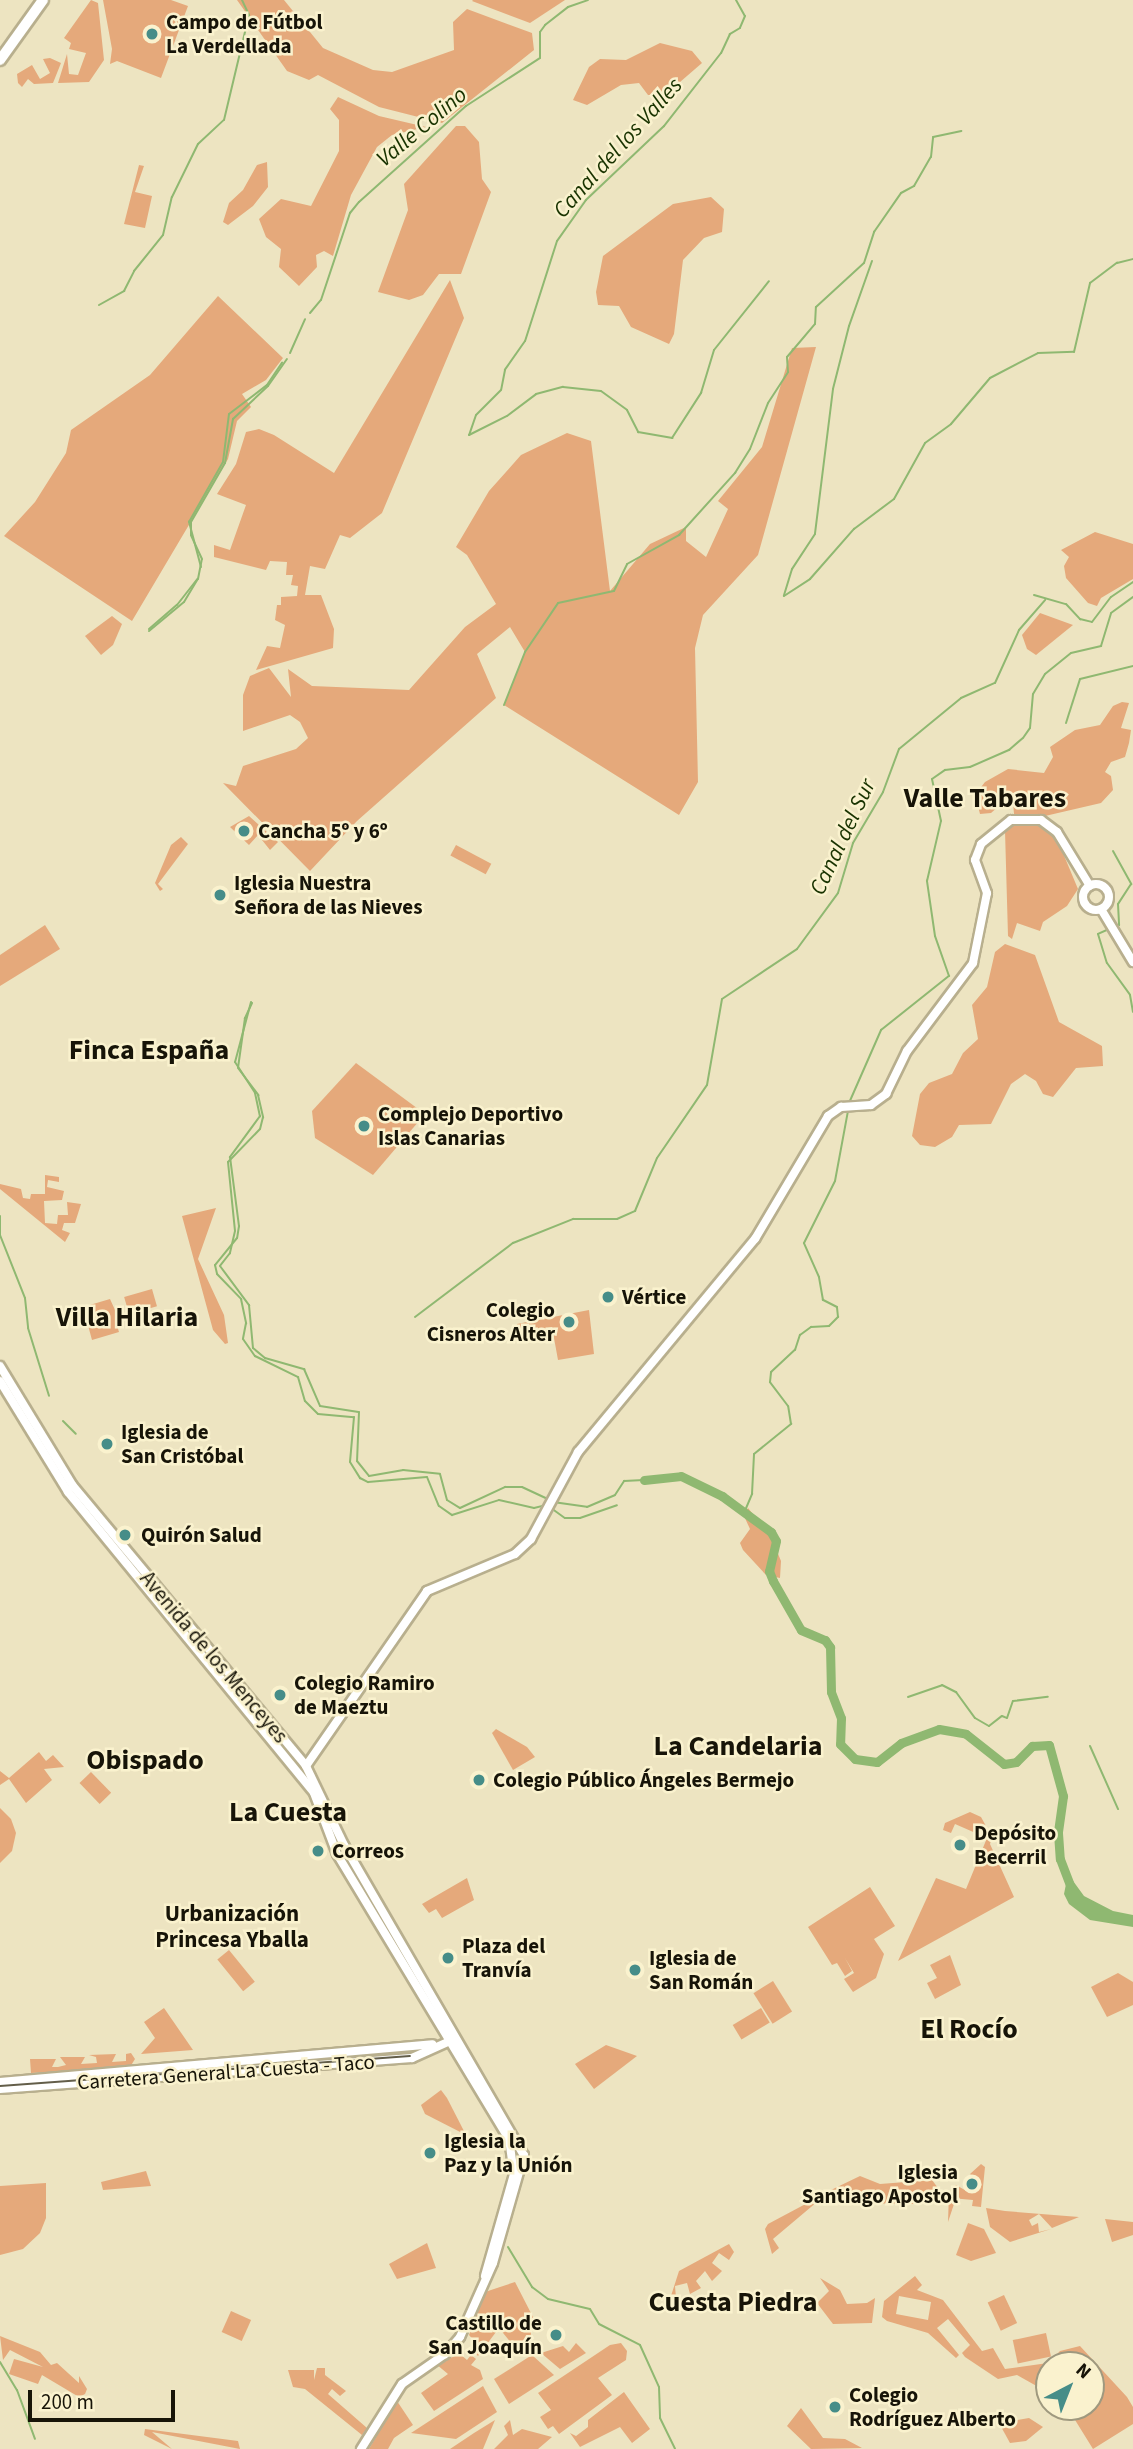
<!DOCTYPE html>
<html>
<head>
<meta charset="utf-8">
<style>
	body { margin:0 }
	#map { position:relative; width:1133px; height:2449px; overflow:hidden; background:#ede4c1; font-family:"Source Sans 3",sans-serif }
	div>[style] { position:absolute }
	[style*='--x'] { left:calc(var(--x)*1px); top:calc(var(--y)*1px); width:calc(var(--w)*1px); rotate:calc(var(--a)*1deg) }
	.green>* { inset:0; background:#e5a97b; transform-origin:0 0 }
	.water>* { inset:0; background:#8fb871 }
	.stream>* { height:2px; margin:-1px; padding:0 1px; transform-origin:1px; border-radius:1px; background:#8fb871 }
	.river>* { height:9px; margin:-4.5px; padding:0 4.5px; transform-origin:4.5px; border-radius:4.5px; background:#8fb871 }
	.roads { filter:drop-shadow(2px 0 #b8af8e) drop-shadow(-2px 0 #b8af8e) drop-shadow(0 2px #b8af8e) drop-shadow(0 -2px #b8af8e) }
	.secondary>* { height:8px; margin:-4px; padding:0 4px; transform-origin:4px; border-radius:4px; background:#fff }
	.secondary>.ring { margin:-4px; padding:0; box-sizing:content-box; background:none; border:8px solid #fff; border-radius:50% }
	.primary>* { height:10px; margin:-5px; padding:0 5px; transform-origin:5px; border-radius:5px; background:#fff }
	.tram>* { height:2px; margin:-1px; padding:0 1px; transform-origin:1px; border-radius:1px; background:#635e4a }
	.dots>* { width:19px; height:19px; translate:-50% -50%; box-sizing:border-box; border:4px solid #faf2ce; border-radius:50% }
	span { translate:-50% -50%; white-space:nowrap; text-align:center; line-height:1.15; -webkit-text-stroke:5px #faf2ce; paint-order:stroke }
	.poi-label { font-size:21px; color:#171408; font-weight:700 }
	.left { translate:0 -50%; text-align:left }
	.right { translate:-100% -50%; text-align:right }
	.street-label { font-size:21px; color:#171408 }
	.water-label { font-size:23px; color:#193300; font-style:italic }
	.neighbourhood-label { font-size:23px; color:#171408; font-weight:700 }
	.district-label { font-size:28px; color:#171408; font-weight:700 }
	.north { position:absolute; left:1035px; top:2351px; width:70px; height:70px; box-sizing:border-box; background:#faf2ce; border:2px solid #9f997f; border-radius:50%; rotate:42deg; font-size:19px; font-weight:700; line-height:28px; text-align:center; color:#171408 }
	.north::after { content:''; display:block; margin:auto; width:24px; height:32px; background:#468d88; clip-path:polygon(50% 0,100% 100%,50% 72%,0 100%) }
	.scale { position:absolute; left:28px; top:2390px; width:147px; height:32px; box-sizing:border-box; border:4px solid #171408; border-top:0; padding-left:9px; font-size:21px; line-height:24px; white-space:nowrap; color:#171408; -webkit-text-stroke:5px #faf2ce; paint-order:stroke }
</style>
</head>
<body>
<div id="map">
	<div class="green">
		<div style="clip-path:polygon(91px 0,98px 3px,104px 60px,89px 82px,58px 83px,67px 54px,69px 74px,78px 75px,86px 53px,69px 49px,71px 43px,64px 38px)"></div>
		<div style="clip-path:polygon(103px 0,171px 0,188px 6px,161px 78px,117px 61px,110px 64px,112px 49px)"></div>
		<div style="clip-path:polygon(237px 0,284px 0,323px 48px,373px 70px,392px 72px,454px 50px,453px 22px,467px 9px,532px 33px,534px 50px,442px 123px,379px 107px,318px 75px,309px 80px,287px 71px)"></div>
		<div style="clip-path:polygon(565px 0,530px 23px,472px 1px,473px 0)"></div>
		<div style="clip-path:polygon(660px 43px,692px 51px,702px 63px,665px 95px,648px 95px,639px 83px,621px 85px,587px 105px,573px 100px,589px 67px,600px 59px,626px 60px)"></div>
		<div style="clip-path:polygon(50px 58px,61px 63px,53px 83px,34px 84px,28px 79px,22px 87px,18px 83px,17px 74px,32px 65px,40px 79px,50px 73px,43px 59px)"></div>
		<div style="clip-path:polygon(338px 97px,379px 116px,426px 127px,392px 135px,377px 147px,351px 195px,333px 256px,324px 251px,316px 255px,317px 267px,299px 286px,279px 267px,281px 249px,266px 237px,259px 219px,281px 199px,311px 206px,339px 151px,339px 120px,330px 109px)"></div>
		<div style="clip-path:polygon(456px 126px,465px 126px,479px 142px,482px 179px,491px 192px,461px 274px,439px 274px,423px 295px,409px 300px,378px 292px,408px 210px,404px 184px)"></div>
		<div style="clip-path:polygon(267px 162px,268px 187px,253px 206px,228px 225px,223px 222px,229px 203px,243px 190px,257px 165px)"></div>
		<div style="clip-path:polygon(139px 165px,144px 166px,135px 192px,152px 196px,145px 228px,124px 224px)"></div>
		<div style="clip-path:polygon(711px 197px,724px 209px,722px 232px,704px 238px,683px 260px,674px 334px,669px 344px,631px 327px,619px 306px,598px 305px,596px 292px,603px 256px,673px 204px)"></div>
		<div style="clip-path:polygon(450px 280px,464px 318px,382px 513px,350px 538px,340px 535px,325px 569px,310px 566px,305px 595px,321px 595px,334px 629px,333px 648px,256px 670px,267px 646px,280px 648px,285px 625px,275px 620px,277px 605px,281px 605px,281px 597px,297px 596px,298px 586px,291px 585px,293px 575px,286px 575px,287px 562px,270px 561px,266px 570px,214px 557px,214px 545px,230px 550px,246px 505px,217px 494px,236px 464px,246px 432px,259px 429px,274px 435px,334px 473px)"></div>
		<div style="clip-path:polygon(218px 296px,283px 358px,266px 380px,242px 394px,251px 407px,237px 421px,228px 459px,132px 621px,4px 536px,35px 502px,66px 453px,71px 430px,150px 375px)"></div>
		<div style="clip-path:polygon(816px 347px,758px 555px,703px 615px,695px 648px,698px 782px,679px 815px,504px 705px,525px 652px,510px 627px,477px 654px,496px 698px,357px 821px,310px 871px,223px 783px,236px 786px,243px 766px,296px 749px,308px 738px,300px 722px,290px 715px,243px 731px,243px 695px,250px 676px,269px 668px,291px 697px,288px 669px,312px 686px,409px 690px,465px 627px,496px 604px,467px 555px,456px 547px,489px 491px,521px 455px,567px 433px,591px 441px,610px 591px,650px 544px,686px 527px,686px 541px,706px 557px,728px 509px,718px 501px,762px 447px,792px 348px)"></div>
		<div style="clip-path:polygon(1095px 532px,1133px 544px,1133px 579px,1101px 598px,1097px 606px,1088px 603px,1066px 578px,1064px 566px,1069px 557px,1061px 550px)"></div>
		<div style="clip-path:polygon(1040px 613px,1073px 625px,1036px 655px,1027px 649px,1022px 635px)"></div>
		<div style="clip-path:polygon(112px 616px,122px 624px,113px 645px,101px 655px,85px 636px)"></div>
		<div style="clip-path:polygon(1122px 702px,1129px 703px,1121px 728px,1131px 730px,1129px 743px,1125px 757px,1111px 762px,1105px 772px,1111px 776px,1113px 790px,1101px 803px,1045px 816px,1014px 814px,1013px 802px,1007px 799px,991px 813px,980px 814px,975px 795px,985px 782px,1008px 769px,1044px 773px,1053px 757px,1050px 747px,1075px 730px,1100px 725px,1113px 706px)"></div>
		<div style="clip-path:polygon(249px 816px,278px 842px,270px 850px,258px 835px,249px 845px,230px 827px)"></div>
		<div style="clip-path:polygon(1017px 823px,1041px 823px,1055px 834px,1078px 889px,1067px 906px,1043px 922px,1040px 931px,1017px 923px,1012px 939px,1008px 936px,1005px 831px)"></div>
		<div style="clip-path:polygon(181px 837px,188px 844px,158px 884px,163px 889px,160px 891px,155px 883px,171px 845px)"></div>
		<div style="left:456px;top:845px;width:40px;height:12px;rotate:28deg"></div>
		<div style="clip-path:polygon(45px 925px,60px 949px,0 986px,0 955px)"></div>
		<div style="clip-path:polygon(1005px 944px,1035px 955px,1059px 1022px,1102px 1046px,1103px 1066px,1076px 1068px,1053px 1097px,1043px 1094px,1036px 1081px,1025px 1074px,1011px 1084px,991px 1124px,959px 1125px,952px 1137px,935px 1147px,920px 1145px,912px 1136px,920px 1094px,929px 1083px,952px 1074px,963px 1053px,978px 1039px,972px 1005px,987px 987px,995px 952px)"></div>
		<div style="clip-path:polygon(356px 1063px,425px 1114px,373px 1175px,315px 1138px,312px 1111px)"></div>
		<div style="clip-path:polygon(45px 1175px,59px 1177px,59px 1182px,48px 1180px,47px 1187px,64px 1191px,62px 1200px,44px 1201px,45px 1223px,57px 1224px,58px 1215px,68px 1215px,67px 1202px,81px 1204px,75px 1223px,64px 1223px,62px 1230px,70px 1233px,65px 1242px,0 1189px,0 1184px,21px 1189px,23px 1198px,30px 1199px,31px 1194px,45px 1194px)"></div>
		<div style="clip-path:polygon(216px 1208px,198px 1259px,224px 1315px,228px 1343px,225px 1344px,213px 1330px,182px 1216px)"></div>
		<div style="left:152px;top:1289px;width:18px;height:29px;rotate:74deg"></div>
		<div style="clip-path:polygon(110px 1299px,120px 1321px,116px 1322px,119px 1332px,92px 1340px,83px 1307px)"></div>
		<div style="clip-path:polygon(589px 1310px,594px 1354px,558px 1360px,552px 1327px,518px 1334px,517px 1324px)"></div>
		<div style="clip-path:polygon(748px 1508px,771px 1537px,781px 1561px,780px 1578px,766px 1575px,743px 1550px,740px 1543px,750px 1529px,744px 1516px)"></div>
		<div style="clip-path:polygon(496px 1729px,527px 1747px,535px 1757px,513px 1770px,492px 1733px)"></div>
		<div style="clip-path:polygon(39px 1752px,46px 1761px,53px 1755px,64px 1767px,44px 1769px,52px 1780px,26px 1803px,9px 1779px,0 1785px,0 1771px,9px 1778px)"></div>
		<div style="left:91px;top:1772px;width:29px;height:16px;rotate:46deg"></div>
		<div style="clip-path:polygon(0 1808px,11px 1819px,16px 1833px,12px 1851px,0 1863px)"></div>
		<div style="clip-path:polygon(970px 1812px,981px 1817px,992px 1837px,990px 1844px,1014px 1897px,898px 1961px,936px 1878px,966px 1889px,987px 1838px,955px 1824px,951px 1833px,943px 1830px,945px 1823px)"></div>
		<div style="clip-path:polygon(467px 1878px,474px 1900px,442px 1918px,436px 1909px,429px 1913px,422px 1904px)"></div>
		<div style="clip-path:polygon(870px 1887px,895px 1926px,874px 1939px,884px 1954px,876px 1978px,853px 1992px,844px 1979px,854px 1973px,845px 1958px,852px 1971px,845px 1976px,837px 1963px,832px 1965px,808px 1927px)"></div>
		<div style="left:229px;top:1950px;width:41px;height:15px;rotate:51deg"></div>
		<div style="clip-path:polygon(950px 1955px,961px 1985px,935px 1999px,927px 1983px,937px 1978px,930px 1965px)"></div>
		<div style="clip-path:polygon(1118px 1973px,1133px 1982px,1133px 2005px,1107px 2017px,1091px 1987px)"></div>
		<div style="left:773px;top:1981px;width:36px;height:23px;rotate:58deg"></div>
		<div style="clip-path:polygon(164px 2008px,193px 2050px,141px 2054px,155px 2038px,144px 2022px)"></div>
		<div style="left:761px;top:2008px;width:17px;height:33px;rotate:59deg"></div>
		<div style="clip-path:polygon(606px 2045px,637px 2056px,594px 2089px,575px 2064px)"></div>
		<div style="clip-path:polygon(131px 2053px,135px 2059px,130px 2067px,31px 2073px,30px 2059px,56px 2059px,52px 2067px,58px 2067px,66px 2065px,60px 2057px,85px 2057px,81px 2064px,97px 2063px,96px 2057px,89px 2055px,116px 2054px,112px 2062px,126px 2061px,126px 2054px)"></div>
		<div style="clip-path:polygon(441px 2090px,447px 2098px,466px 2135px,425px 2114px,421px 2105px)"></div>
		<div style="clip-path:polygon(981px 2164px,985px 2167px,981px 2207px,972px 2206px,973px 2200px,951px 2198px,954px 2204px,948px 2222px,949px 2193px,956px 2185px,970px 2193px,982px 2185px,970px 2174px)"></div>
		<div style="clip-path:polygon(146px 2171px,151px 2186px,103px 2190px,101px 2182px)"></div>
		<div style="clip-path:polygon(860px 2176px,880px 2184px,932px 2180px,938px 2188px,918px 2204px,851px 2203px,839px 2201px,831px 2190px)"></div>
		<div style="clip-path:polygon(46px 2183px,46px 2218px,40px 2233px,23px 2249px,0 2255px,0 2186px)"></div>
		<div style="clip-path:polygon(830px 2191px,773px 2239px,779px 2248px,772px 2254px,765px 2229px,768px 2224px)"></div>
		<div style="clip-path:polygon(986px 2208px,1005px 2211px,1079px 2217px,1052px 2228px,1039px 2214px,1029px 2220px,1032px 2226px,1038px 2223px,1039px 2232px,1051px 2229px,1010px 2242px,990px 2227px)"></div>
		<div style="clip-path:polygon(1105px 2219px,1133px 2222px,1133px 2235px,1112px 2242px)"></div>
		<div style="clip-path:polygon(968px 2223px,984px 2229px,996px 2253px,971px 2261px,956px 2255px)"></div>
		<div style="clip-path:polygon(427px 2243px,436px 2268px,397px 2279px,389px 2264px)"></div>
		<div style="clip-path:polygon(729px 2244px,734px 2252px,729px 2260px,719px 2253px,712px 2263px,722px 2271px,712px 2281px,705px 2271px,696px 2281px,701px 2288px,690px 2294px,687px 2283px,675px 2286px,676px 2298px,670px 2299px,679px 2271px)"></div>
		<div style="clip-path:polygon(evenodd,915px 2276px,922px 2285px,917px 2290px,943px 2300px,982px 2351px,993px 2348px,1005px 2369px,1048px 2363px,1060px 2351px,1080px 2346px,1127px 2397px,1133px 2407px,1133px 2424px,1093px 2449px,1067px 2407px,1091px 2407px,1091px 2365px,1049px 2365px,1049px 2393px,1017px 2375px,998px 2379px,965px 2357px,962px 2353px,970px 2345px,948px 2319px,937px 2328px,959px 2355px,956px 2358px,928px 2333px,887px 2321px,882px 2317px,884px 2301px,915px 2276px,899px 2296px,931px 2302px,928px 2320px,896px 2314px,899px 2296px)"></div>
		<div style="clip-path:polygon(820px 2278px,840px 2290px,847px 2304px,867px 2303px,875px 2298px,872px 2323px,833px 2324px,817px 2303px,829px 2291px)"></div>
		<div style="clip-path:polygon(515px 2282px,533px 2317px,529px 2349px,521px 2355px,499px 2328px,478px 2356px,474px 2352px,478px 2345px,469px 2335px,485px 2292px)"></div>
		<div style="left:1004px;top:2295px;width:31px;height:18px;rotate:65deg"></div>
		<div style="left:231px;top:2311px;width:22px;height:23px;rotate:24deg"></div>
		<div style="left:1046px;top:2333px;width:24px;height:34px;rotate:78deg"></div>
		<div style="clip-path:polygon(0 2336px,40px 2352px,51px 2365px,57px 2363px,79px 2383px,79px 2376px,87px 2389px,85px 2394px,79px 2397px,42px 2375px,38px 2384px,9px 2374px,14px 2359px,43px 2367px,10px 2350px,3px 2360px)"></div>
		<div style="clip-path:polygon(576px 2343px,586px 2353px,560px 2369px,541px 2353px,563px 2346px,569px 2352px)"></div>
		<div style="clip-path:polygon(621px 2343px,627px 2351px,626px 2360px,598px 2378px,612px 2395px,559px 2434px,553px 2426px,548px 2429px,540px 2417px,551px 2410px,538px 2393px,610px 2345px)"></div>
		<div style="clip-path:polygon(460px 2354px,467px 2360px,471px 2355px,476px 2359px,471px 2365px,480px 2370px,483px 2379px,434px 2411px,421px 2393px,448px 2374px,436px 2364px)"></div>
		<div style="clip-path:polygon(532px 2355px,554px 2375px,509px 2404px,494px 2379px)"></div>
		<div style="clip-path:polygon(317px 2368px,325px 2368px,325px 2375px,346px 2391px,340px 2396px,332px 2389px,328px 2394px,367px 2428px,362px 2435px,305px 2389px,293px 2387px,288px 2370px,314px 2370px,314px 2380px)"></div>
		<div style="clip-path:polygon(483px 2386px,497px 2412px,456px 2439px,411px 2433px)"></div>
		<div style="clip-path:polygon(624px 2392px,650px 2429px,632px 2443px,620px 2427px,580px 2447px,570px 2433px,576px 2436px,588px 2427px,588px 2420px)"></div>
		<div style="clip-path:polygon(397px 2401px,413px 2425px,394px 2438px,388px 2449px,369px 2449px)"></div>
		<div style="clip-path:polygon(801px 2408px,823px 2438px,845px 2439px,862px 2448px,811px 2449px,787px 2426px)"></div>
		<div style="clip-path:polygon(1029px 2418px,1043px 2427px,1026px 2441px,1010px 2443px,999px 2423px)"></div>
		<div style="clip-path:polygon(495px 2420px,483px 2449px,450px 2449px,474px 2433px)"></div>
		<div style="clip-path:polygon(510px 2420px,513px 2435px,522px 2429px,552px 2437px,538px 2449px,494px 2449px,508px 2435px,504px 2426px)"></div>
		<div style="clip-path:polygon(145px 2429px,238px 2441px,240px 2449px,152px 2432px,172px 2449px,144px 2435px)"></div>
	</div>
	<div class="water">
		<div style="clip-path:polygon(1068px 1874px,1084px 1896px,1113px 1911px,1133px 1915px,1133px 1927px,1090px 1920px,1069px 1904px,1064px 1894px)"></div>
	</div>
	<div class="stream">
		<div style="--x:736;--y:0;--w:18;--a:61"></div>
		<div style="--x:745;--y:16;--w:13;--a:113"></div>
		<div style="--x:740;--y:28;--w:12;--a:149"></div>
		<div style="--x:730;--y:34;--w:21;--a:115"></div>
		<div style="--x:721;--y:53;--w:93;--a:128"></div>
		<div style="--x:664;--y:126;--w:108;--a:136.5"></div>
		<div style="--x:586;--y:200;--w:50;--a:125.3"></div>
		<div style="--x:557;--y:241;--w:105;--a:107.7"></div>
		<div style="--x:525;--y:341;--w:35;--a:125"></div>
		<div style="--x:505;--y:370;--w:20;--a:101"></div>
		<div style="--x:501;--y:390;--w:35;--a:135"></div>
		<div style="--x:476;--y:415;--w:21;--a:109"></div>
		<div style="--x:469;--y:435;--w:42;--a:-26.6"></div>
		<div style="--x:507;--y:416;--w:36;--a:-37"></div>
		<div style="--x:536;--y:394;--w:28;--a:-15"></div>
		<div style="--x:563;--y:387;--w:38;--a:6"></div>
		<div style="--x:601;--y:391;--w:32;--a:36"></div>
		<div style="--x:627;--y:410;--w:25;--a:63"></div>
		<div style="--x:638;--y:432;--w:35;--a:10"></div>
		<div style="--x:672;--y:438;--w:54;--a:-57.2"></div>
		<div style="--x:701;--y:393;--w:45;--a:-73.2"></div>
		<div style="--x:714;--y:350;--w:88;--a:-51.4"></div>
		<div style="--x:872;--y:261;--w:69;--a:109.5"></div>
		<div style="--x:849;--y:326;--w:65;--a:104.3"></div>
		<div style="--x:833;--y:389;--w:146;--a:97.1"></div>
		<div style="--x:815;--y:534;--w:42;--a:123.3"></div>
		<div style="--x:792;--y:569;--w:28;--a:107"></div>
		<div style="--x:784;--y:596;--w:31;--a:-33"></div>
		<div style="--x:810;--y:579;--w:67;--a:-48.7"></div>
		<div style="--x:854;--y:529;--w:50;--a:-36.9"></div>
		<div style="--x:894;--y:499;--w:64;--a:-61"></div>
		<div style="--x:925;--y:443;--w:32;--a:-36"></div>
		<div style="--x:951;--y:424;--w:60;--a:-49.7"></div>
		<div style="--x:990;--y:378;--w:54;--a:-27.5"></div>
		<div style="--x:1038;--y:353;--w:36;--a:-2"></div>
		<div style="--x:1074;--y:352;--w:71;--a:-76.9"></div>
		<div style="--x:1090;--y:283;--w:34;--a:-37"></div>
		<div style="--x:1117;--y:263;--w:16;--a:-14"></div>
		<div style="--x:99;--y:305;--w:29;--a:-29"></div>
		<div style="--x:124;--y:291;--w:22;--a:-63"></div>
		<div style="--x:134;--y:271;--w:46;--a:-51.1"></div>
		<div style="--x:163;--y:235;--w:39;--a:-77"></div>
		<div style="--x:172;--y:197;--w:59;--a:-63.9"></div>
		<div style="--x:198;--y:144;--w:35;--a:-43"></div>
		<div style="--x:224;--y:120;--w:108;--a:-76.6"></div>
		<div style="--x:249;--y:15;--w:17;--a:-115"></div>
		<div style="--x:310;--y:313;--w:17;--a:-50"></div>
		<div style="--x:321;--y:300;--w:92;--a:-71.6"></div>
		<div style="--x:350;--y:213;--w:14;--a:-51"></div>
		<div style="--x:359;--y:202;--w:144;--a:-41.9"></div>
		<div style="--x:466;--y:106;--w:88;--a:-33"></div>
		<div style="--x:540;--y:58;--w:26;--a:-90"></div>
		<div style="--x:540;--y:32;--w:9;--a:-54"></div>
		<div style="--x:545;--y:25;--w:29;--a:-38"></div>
		<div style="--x:568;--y:7;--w:21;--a:-19"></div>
		<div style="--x:290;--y:353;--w:37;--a:-66"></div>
		<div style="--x:201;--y:567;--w:47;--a:-104.9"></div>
		<div style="--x:189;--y:522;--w:69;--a:-60.5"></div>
		<div style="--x:223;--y:462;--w:48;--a:-82.9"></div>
		<div style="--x:229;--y:414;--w:48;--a:-37.3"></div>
		<div style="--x:267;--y:385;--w:27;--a:-56"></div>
		<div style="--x:1034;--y:595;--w:33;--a:16"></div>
		<div style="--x:1066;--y:604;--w:21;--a:47"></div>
		<div style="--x:1080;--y:619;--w:12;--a:14"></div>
		<div style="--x:1092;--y:622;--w:31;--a:-53"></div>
		<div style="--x:1111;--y:597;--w:27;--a:-34"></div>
		<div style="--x:149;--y:629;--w:37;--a:-41"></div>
		<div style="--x:177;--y:605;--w:33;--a:-52"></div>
		<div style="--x:149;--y:631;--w:45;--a:-39.6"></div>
		<div style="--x:184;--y:602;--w:27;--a:-59"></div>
		<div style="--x:198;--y:579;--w:20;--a:-79"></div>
		<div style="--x:202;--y:559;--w:26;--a:-115"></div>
		<div style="--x:191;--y:535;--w:13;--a:-90"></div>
		<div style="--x:191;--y:522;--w:68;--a:-60"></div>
		<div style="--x:225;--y:463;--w:45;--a:-79.7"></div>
		<div style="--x:233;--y:419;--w:48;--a:-43.3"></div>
		<div style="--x:268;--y:386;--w:33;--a:-55"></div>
		<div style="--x:504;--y:705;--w:57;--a:-68.4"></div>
		<div style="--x:525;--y:652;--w:59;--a:-56"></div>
		<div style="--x:558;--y:603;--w:57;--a:-12.1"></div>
		<div style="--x:614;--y:591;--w:30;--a:-64"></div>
		<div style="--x:627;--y:564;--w:60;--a:-29.1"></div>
		<div style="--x:679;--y:535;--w:84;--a:-47.9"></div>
		<div style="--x:735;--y:473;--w:28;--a:-58"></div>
		<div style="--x:750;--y:449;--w:49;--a:-68.6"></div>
		<div style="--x:768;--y:403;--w:37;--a:-57"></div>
		<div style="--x:788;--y:372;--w:15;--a:-94"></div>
		<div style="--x:787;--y:357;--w:43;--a:-49.7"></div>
		<div style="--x:815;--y:324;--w:17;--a:-87"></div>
		<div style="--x:816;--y:307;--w:65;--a:-42.5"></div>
		<div style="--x:864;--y:263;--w:33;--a:-72"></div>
		<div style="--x:874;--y:232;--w:47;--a:-55.3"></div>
		<div style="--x:901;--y:193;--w:15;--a:-28"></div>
		<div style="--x:914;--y:186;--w:34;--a:-60"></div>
		<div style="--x:931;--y:157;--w:20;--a:-84"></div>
		<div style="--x:933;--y:137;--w:29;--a:-12"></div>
		<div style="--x:1066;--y:723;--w:46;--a:-72.3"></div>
		<div style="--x:1080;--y:679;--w:55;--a:-13.8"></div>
		<div style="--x:1113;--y:851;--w:38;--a:61"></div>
		<div style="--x:1131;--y:884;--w:24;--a:123"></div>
		<div style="--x:1118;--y:904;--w:21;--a:87"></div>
		<div style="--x:1119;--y:925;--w:5;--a:158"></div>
		<div style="--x:1109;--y:929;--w:12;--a:156"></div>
		<div style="--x:1098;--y:934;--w:30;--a:73"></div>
		<div style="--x:1107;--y:963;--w:39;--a:54"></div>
		<div style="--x:1130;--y:995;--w:17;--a:80"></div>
		<div style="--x:251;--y:1002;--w:62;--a:104.9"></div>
		<div style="--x:235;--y:1062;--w:37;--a:57"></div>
		<div style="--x:255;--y:1093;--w:24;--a:78"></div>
		<div style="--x:260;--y:1116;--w:51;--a:126.2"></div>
		<div style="--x:230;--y:1157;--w:70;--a:82.6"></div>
		<div style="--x:239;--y:1226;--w:12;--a:99"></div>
		<div style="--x:237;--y:1238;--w:35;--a:129"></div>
		<div style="--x:215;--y:1265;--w:9;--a:77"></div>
		<div style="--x:217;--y:1274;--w:35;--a:46"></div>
		<div style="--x:241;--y:1299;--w:25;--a:78"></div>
		<div style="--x:246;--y:1323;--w:16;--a:101"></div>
		<div style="--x:243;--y:1339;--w:21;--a:55"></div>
		<div style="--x:255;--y:1356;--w:48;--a:26"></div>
		<div style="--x:298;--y:1377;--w:25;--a:74"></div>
		<div style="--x:305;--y:1401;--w:18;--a:45"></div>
		<div style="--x:318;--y:1414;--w:36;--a:5"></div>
		<div style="--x:354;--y:1417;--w:45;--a:95.1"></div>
		<div style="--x:350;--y:1462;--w:19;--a:58"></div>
		<div style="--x:360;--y:1478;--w:9;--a:27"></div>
		<div style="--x:368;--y:1482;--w:59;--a:-4.8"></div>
		<div style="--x:427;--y:1477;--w:31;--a:68"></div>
		<div style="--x:439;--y:1506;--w:16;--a:35"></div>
		<div style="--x:452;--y:1515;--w:49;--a:-17.7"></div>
		<div style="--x:499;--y:1500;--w:36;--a:13"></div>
		<div style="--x:534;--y:1508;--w:12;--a:-14"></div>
		<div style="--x:252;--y:1003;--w:17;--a:115"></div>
		<div style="--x:245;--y:1018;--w:50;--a:98"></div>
		<div style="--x:238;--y:1068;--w:34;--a:53"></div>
		<div style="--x:258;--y:1095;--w:23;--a:77"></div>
		<div style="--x:263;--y:1117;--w:12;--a:104"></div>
		<div style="--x:260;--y:1129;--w:46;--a:134.1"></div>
		<div style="--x:228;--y:1162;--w:69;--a:84.2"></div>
		<div style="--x:235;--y:1231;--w:23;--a:103"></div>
		<div style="--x:230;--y:1253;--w:16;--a:128"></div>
		<div style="--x:220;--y:1266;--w:49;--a:53.4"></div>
		<div style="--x:249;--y:1305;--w:43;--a:84.7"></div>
		<div style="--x:253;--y:1348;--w:16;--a:40"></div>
		<div style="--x:265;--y:1358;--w:41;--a:15.8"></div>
		<div style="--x:304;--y:1369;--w:40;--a:66.6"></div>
		<div style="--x:320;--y:1406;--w:39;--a:9"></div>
		<div style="--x:359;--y:1412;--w:49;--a:92.3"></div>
		<div style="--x:357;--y:1461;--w:19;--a:51"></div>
		<div style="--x:369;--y:1476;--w:35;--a:-10"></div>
		<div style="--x:403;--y:1470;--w:37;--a:6"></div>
		<div style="--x:440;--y:1474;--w:27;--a:75"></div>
		<div style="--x:447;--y:1500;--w:15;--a:32"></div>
		<div style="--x:460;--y:1508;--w:50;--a:-25"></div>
		<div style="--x:505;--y:1487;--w:17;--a:0"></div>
		<div style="--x:522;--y:1487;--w:29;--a:25"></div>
		<div style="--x:849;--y:1103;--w:80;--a:-66.3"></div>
		<div style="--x:881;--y:1030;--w:87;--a:-38.5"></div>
		<div style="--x:949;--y:976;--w:42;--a:-109.3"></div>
		<div style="--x:935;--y:936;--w:56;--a:-98.3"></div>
		<div style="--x:927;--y:881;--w:62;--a:-76.9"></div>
		<div style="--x:941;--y:821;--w:43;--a:-102.1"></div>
		<div style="--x:932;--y:779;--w:16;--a:-35"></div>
		<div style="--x:945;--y:770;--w:25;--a:-7"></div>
		<div style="--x:970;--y:767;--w:43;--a:-23.6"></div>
		<div style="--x:1009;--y:750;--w:18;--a:-41"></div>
		<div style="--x:1023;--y:738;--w:12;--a:-55"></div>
		<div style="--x:1030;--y:728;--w:34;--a:-85"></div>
		<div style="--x:1033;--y:694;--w:23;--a:-59"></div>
		<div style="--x:1045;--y:674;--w:33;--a:-39"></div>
		<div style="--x:1071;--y:653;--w:31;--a:-13"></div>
		<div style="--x:1101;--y:646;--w:34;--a:-73"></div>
		<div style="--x:1111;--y:613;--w:27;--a:-36"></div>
		<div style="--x:0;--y:1216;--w:19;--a:90"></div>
		<div style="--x:0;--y:1235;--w:68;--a:68.4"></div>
		<div style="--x:25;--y:1298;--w:30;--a:84"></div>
		<div style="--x:28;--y:1328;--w:71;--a:72.8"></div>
		<div style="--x:415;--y:1317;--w:123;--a:-37.1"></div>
		<div style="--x:513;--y:1243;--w:65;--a:-21.8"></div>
		<div style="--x:573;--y:1219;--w:44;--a:0"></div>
		<div style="--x:617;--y:1219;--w:20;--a:-24"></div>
		<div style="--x:635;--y:1211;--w:57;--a:-67.5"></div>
		<div style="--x:657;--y:1158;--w:88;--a:-55.6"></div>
		<div style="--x:707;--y:1085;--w:87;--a:-80.1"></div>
		<div style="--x:722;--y:999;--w:90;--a:-33.7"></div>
		<div style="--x:797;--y:949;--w:69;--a:-53.8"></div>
		<div style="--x:838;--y:893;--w:52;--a:-73.3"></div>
		<div style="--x:853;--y:843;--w:59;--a:-59.5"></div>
		<div style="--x:883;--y:792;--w:46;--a:-69.6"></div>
		<div style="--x:899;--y:749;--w:80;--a:-39.4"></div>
		<div style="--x:961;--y:698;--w:37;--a:-24"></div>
		<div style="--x:995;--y:683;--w:58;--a:-65.6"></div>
		<div style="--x:1019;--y:630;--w:40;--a:-49"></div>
		<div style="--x:63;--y:1421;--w:18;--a:45"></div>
		<div style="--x:553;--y:1502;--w:34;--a:8"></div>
		<div style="--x:587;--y:1507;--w:30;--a:-23"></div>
		<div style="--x:615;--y:1495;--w:17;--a:-57"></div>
		<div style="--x:624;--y:1481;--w:20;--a:-3"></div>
		<div style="--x:551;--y:1508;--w:17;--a:36"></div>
		<div style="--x:565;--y:1518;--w:15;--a:0"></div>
		<div style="--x:580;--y:1518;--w:39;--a:-19"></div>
		<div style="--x:744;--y:1513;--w:21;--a:-67"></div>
		<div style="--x:752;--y:1494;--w:40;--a:-87.1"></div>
		<div style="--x:754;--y:1454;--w:48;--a:-39"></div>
		<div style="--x:791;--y:1424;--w:18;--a:-99"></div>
		<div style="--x:788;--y:1406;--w:30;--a:-127"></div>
		<div style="--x:770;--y:1382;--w:10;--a:-84"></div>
		<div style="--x:771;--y:1372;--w:33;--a:-43"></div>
		<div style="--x:795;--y:1350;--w:16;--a:-72"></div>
		<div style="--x:800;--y:1335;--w:14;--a:-36"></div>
		<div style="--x:811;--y:1327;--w:18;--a:-3"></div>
		<div style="--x:829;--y:1326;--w:13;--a:-45"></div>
		<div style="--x:838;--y:1317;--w:10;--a:-96"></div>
		<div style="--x:837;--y:1307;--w:16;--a:-153"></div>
		<div style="--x:823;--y:1300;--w:23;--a:-100"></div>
		<div style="--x:819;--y:1277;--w:37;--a:-114"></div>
		<div style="--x:804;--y:1243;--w:69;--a:-63.4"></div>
		<div style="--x:835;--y:1181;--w:71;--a:-79.5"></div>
		<div style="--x:908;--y:1697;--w:36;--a:-19"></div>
		<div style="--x:942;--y:1685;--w:16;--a:27"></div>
		<div style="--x:956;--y:1692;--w:32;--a:54"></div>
		<div style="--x:975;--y:1718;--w:16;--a:30"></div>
		<div style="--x:989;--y:1726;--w:16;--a:-38"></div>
		<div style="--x:1002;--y:1716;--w:5;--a:22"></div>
		<div style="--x:1007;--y:1718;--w:18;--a:-71"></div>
		<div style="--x:1013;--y:1701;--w:35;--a:-7"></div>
		<div style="--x:1090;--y:1746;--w:69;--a:66"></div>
		<div style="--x:508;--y:2247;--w:47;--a:59"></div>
		<div style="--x:532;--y:2287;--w:20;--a:37"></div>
		<div style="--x:548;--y:2299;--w:43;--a:13.4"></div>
		<div style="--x:590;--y:2309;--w:17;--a:59"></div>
		<div style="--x:599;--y:2324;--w:46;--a:27.1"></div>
		<div style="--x:640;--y:2345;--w:46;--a:65.7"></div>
		<div style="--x:659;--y:2387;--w:31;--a:88"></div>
		<div style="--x:660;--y:2418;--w:34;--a:64"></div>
		<div style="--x:0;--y:2362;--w:33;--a:59"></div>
		<div style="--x:17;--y:2390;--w:52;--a:69.8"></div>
	</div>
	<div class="river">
		<div style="--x:644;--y:1480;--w:37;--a:-6"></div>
		<div style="--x:681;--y:1476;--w:46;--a:26"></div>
		<div style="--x:722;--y:1496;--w:61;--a:36.3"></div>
		<div style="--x:771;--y:1532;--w:10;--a:61"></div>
		<div style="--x:776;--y:1541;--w:31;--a:103"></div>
		<div style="--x:769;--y:1571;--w:11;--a:68"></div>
		<div style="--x:773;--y:1581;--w:56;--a:60.3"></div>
		<div style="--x:801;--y:1630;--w:26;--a:23"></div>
		<div style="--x:825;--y:1640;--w:9;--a:54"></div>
		<div style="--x:830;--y:1647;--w:45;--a:88.7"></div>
		<div style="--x:831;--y:1692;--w:28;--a:69"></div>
		<div style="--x:841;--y:1718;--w:26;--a:92"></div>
		<div style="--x:840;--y:1744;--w:21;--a:45"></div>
		<div style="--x:855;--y:1759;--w:22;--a:8"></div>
		<div style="--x:877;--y:1762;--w:31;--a:-38"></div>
		<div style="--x:901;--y:1743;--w:40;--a:-20.2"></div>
		<div style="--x:939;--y:1729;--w:27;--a:10"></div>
		<div style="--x:966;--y:1734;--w:48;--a:38.3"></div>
		<div style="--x:1004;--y:1764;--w:12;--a:-9"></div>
		<div style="--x:1016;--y:1762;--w:23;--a:-45"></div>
		<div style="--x:1032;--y:1746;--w:17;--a:-3"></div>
		<div style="--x:1049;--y:1745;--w:53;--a:74.6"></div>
		<div style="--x:1063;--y:1796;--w:37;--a:98"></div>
		<div style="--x:1058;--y:1833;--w:26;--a:86"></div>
		<div style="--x:1060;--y:1859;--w:26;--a:69"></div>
	</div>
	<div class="roads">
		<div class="secondary">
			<div class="ring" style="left:1083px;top:884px;width:18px;height:18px"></div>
			<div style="--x:1101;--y:909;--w:62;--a:58.9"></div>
			<div style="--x:0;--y:1366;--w:140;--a:58.7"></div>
			<div style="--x:73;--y:1486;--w:364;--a:50.2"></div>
			<div style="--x:306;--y:1766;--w:88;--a:64.3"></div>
			<div style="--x:0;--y:1381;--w:130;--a:58.5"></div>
			<div style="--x:68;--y:1492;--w:389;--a:50.7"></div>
			<div style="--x:314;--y:1793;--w:65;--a:69.3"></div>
			<div style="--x:337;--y:1854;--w:333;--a:58.9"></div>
			<div style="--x:509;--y:2139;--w:35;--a:82"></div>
			<div style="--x:514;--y:2174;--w:106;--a:105.9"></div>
			<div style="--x:306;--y:1766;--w:213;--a:-55.3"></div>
			<div style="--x:427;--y:1591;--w:95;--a:-22.8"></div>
			<div style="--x:515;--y:1554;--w:22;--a:-43"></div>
			<div style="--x:531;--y:1539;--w:99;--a:-61.6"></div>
			<div style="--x:578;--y:1452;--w:277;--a:-50.3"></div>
			<div style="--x:755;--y:1239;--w:143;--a:-59.3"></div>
			<div style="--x:828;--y:1116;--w:16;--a:-35"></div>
			<div style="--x:841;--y:1107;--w:30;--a:-4"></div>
			<div style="--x:871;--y:1105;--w:19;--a:-36"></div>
			<div style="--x:886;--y:1094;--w:48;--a:-64"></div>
			<div style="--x:907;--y:1051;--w:110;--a:-53.1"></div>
			<div style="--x:973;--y:963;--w:71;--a:-78.7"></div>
			<div style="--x:987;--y:893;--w:35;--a:-110"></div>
			<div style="--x:975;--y:860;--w:17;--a:-69"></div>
			<div style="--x:981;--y:844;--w:38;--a:-39"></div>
			<div style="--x:1011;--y:820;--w:30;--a:0"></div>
			<div style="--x:1041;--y:820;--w:20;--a:37"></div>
			<div style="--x:1057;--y:832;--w:63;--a:58.6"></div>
			<div style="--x:344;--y:1845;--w:358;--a:59.9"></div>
			<div style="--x:524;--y:2155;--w:112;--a:106"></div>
			<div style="--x:493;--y:2263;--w:81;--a:114"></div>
			<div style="--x:460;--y:2337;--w:23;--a:131"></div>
			<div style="--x:445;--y:2354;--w:52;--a:145.1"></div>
			<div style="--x:402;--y:2384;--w:77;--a:122.2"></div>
			<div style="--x:0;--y:2082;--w:434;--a:-5"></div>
			<div style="--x:0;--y:2089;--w:413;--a:-4.3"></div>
			<div style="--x:412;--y:2058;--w:42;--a:-24.1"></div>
		</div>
		<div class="primary">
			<div style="--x:0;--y:60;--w:74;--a:-54.4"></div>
		</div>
	</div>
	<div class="tram">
		<div style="--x:0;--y:2086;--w:411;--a:-4.2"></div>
	</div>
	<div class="dots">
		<div style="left:152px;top:34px;background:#468d88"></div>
		<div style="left:244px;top:831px;background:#468d88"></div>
		<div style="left:220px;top:895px;background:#468d88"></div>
		<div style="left:364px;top:1126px;background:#468d88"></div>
		<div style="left:608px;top:1297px;background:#468d88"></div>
		<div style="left:569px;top:1322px;background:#468d88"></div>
		<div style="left:107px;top:1444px;background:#468d88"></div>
		<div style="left:125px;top:1535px;background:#468d88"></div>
		<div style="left:280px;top:1695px;background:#468d88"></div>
		<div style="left:479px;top:1780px;background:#468d88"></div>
		<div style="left:960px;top:1845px;background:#468d88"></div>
		<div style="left:318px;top:1851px;background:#468d88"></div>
		<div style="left:448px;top:1958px;background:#468d88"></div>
		<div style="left:635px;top:1970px;background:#468d88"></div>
		<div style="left:430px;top:2153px;background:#468d88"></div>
		<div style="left:972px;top:2184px;background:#468d88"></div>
		<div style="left:556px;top:2335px;background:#468d88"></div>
		<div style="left:835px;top:2407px;background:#468d88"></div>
	</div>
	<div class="poi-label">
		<span class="left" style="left:166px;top:34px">Campo de Fútbol<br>La Verdellada</span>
		<span class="left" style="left:258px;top:831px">Cancha 5º y 6º</span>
		<span class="left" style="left:234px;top:895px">Iglesia Nuestra<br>Señora de las Nieves</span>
		<span class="left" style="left:378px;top:1126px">Complejo Deportivo<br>Islas Canarias</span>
		<span class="left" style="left:622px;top:1297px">Vértice</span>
		<span class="right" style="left:555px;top:1322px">Colegio<br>Cisneros Alter</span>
		<span class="left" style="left:121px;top:1444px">Iglesia de<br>San Cristóbal</span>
		<span class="left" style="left:141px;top:1535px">Quirón Salud</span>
		<span class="left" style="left:294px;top:1695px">Colegio Ramiro<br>de Maeztu</span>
		<span class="left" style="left:493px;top:1780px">Colegio Público Ángeles Bermejo</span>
		<span class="left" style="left:974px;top:1845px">Depósito<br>Becerril</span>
		<span class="left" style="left:332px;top:1851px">Correos</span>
		<span class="left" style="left:462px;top:1958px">Plaza del<br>Tranvía</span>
		<span class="left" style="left:649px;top:1970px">Iglesia de<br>San Román</span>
		<span class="left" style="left:444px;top:2153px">Iglesia la<br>Paz y la Unión</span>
		<span class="right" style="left:958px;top:2184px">Iglesia<br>Santiago Apostol</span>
		<span class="right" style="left:542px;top:2335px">Castillo de<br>San Joaquín</span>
		<span class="left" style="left:849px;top:2407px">Colegio<br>Rodríguez Alberto</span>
	</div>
	<div class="street-label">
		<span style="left:214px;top:1657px;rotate:50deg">Avenida de los Menceyes</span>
		<span style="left:226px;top:2072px;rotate:-4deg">Carretera General La Cuesta - Taco</span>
	</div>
	<div class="water-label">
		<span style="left:422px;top:127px;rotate:-40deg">Valle Colino</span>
		<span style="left:618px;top:148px;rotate:-48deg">Canal del los Valles</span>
		<span style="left:843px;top:837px;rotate:-65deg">Canal del Sur</span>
	</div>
	<div class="neighbourhood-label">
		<span style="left:232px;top:1927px">Urbanización<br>Princesa Yballa</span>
	</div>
	<div class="district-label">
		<span style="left:985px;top:798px">Valle Tabares</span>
		<span style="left:149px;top:1050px">Finca España</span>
		<span style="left:127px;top:1317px">Villa Hilaria</span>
		<span style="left:738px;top:1746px">La Candelaria</span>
		<span style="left:145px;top:1760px">Obispado</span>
		<span style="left:288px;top:1812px">La Cuesta</span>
		<span style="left:969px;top:2029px">El Rocío</span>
		<span style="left:733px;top:2302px">Cuesta Piedra</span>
	</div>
	<div class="north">N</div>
	<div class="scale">200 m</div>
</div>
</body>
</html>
